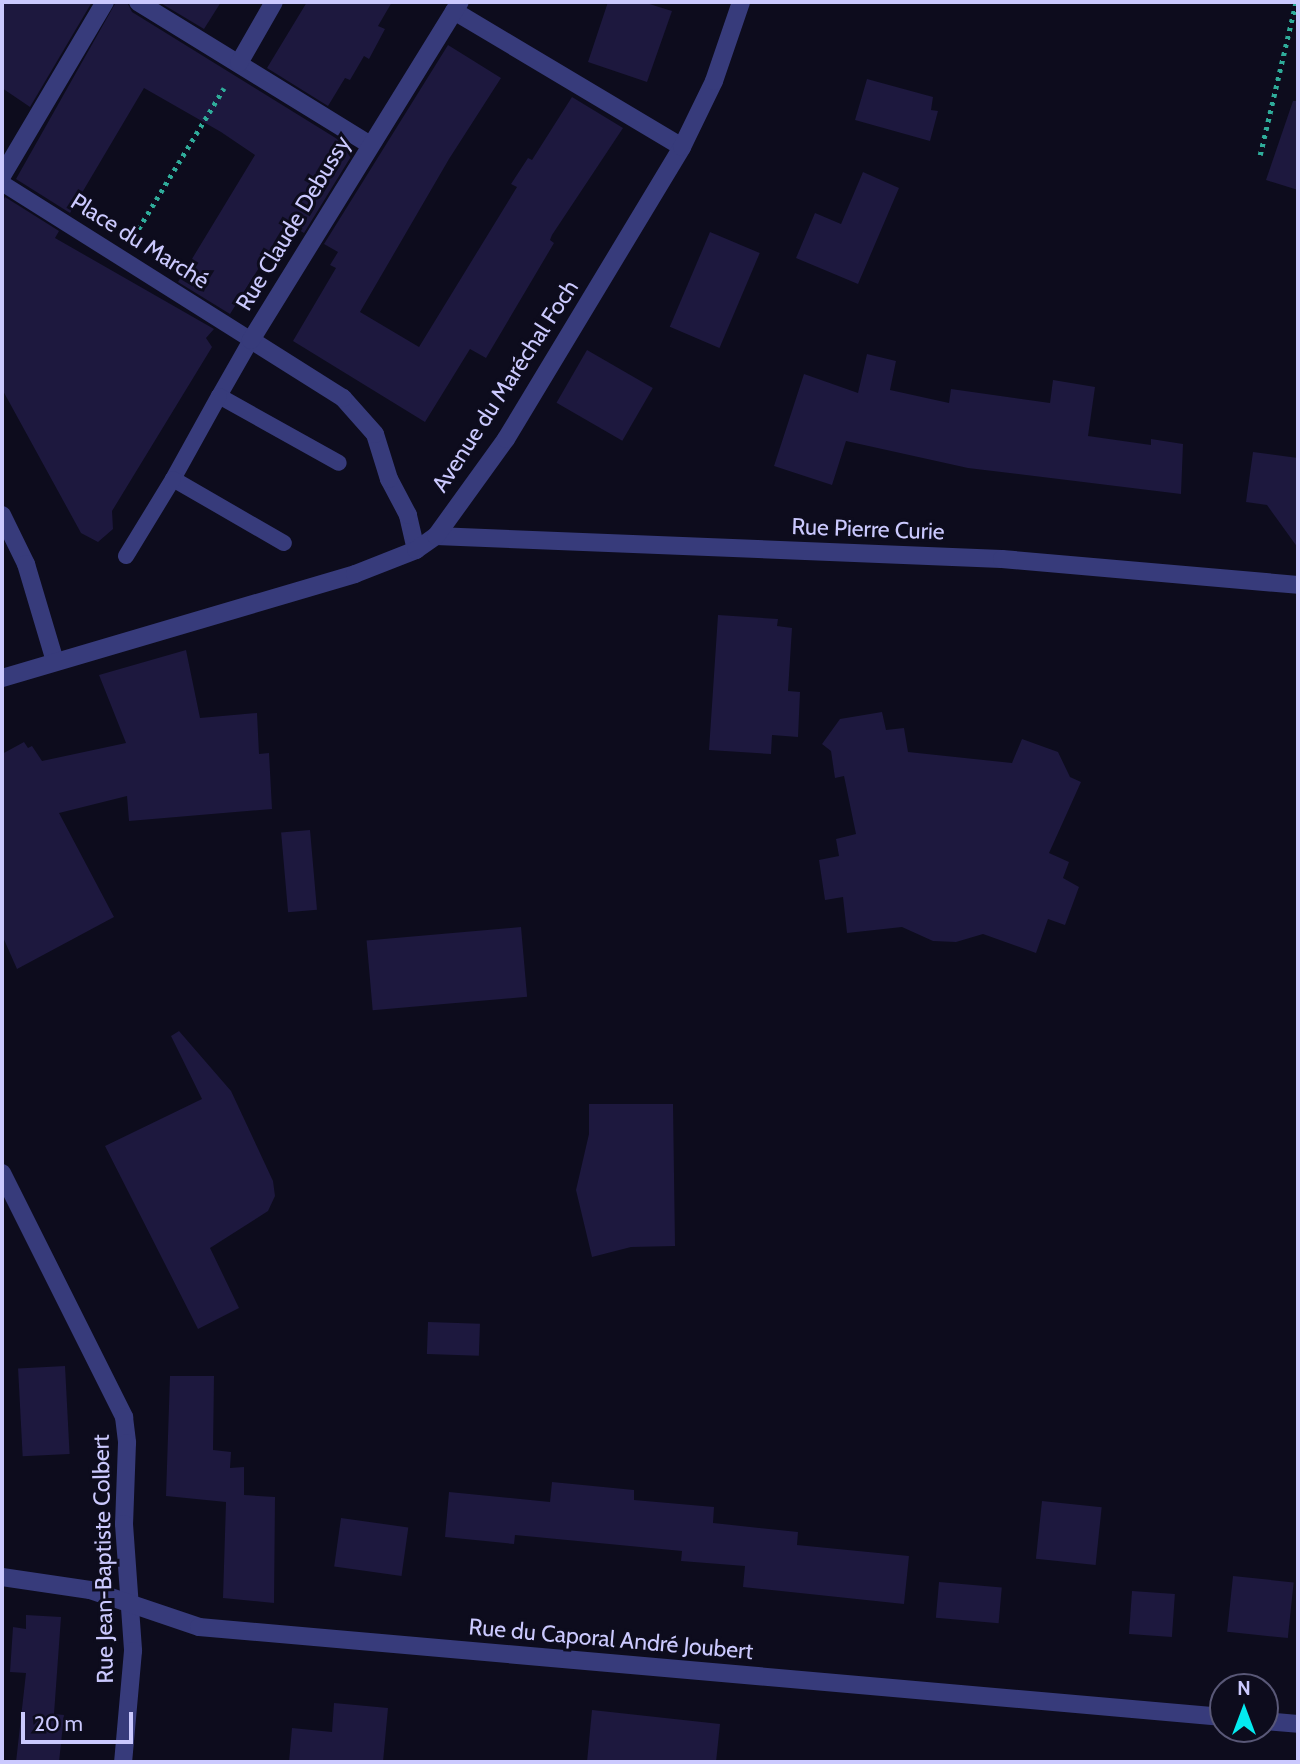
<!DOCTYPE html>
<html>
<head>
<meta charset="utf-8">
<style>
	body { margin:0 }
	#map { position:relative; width:1300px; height:1764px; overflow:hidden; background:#0d0c1d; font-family:Cabin,sans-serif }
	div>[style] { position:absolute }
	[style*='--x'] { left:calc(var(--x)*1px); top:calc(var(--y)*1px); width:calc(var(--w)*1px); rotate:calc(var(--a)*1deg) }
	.building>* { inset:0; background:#1d183e; transform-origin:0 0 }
	.path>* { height:4.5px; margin-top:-2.25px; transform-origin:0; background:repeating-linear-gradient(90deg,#2fac9a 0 3.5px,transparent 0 8.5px) }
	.lane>* { height:16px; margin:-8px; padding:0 8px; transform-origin:8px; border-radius:8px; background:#373b7b }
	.street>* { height:18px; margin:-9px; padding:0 9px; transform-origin:9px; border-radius:9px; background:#373b7b }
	span { translate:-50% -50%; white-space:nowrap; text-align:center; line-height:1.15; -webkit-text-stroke:6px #0d0c1d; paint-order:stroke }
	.street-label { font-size:23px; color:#cbc9fe }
	.frame { position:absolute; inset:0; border:4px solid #cbc9fe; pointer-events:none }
	.north { position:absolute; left:1209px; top:1673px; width:70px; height:70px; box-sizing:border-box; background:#0d0c1d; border:2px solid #595877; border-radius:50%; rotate:0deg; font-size:19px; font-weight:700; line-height:28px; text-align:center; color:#cbc9fe }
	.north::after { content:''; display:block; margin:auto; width:24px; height:32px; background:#04ebef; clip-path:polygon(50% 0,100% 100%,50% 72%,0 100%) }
	.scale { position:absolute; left:21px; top:1712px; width:112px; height:32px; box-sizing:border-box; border:4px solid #cbc9fe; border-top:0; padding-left:9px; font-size:21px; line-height:24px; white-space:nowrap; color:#cbc9fe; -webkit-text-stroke:5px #0d0c1d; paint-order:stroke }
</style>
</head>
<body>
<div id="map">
	<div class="building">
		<div style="clip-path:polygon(2px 2px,92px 2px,30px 107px,2px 88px)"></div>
		<div style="clip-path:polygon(116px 2px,127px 2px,132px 12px,355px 150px,304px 233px,287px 223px,230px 314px,178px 282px,255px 155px,221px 132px,144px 88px,70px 213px,16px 179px)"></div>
		<div style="clip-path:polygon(159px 2px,221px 2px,204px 29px)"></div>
		<div style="clip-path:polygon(307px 2px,392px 2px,378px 26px,385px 29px,369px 59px,364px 56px,350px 80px,345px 78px,328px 106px,267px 68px)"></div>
		<div style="clip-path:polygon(608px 2px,643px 2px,672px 11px,647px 82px,588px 62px)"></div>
		<div style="clip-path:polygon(448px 45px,501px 78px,449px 159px,360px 312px,419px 347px,517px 187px,511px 184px,528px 158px,532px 160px,572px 97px,623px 128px,552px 235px,550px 240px,554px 243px,486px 358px,470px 349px,425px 422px,293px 341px,336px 268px,330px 265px,338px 252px,324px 244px)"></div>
		<div style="clip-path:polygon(867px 79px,933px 97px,931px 110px,938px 111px,930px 141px,855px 120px)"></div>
		<div style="clip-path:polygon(1293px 101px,1298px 101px,1298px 190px,1266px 180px)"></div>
		<div style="clip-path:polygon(863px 172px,899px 188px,858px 284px,796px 258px,815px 213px,841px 224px)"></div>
		<div style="clip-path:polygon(5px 197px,59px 231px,55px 238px,214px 329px,206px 338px,212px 347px,112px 511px,113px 529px,98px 542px,81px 533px,2px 389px,2px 203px)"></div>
		<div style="left:710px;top:232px;width:54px;height:103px;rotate:23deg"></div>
		<div style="left:587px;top:350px;width:76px;height:61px;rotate:30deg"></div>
		<div style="clip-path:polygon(867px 354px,896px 361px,890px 390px,949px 403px,951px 389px,1050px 403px,1053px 380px,1095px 387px,1088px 436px,1151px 445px,1151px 439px,1183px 444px,1181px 494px,968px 468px,846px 441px,832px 485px,774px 466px,804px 374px,858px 393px)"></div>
		<div style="clip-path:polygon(1253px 452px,1298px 458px,1298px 548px,1267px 505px,1246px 502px)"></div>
		<div style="clip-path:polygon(718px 615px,778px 619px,777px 626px,792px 628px,788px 691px,800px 692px,798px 737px,772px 735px,771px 754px,709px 750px)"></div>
		<div style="clip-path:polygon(186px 650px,200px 718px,257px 713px,259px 754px,269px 753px,272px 809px,129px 821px,127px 796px,59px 813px,114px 917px,17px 969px,2px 935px,2px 754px,24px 742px,28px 748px,32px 746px,42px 761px,126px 743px,99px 675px)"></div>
		<div style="clip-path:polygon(882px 712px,886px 730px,904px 728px,908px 752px,1012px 763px,1022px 739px,1058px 752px,1070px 777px,1081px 782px,1049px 853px,1069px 862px,1063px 878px,1079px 887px,1065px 925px,1048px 919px,1036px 953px,983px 934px,956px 942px,933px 941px,902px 927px,847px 933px,843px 897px,825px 900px,819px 860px,839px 856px,836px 839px,856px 834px,844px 776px,835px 778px,831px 751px,822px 744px,840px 719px)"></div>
		<div style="left:310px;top:830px;width:80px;height:29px;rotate:85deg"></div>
		<div style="left:521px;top:927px;width:70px;height:155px;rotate:85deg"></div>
		<div style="clip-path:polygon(179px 1031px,231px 1091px,273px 1181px,275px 1196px,268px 1211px,210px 1248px,239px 1308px,198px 1329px,105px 1146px,202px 1099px,171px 1036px)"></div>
		<div style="clip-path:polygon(589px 1104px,673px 1104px,675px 1246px,631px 1247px,592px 1257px,576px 1190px,589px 1134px)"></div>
		<div style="left:428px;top:1322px;width:52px;height:32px;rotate:2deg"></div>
		<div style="left:65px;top:1366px;width:88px;height:47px;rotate:87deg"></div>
		<div style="clip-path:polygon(170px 1376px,214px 1376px,213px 1450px,231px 1452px,230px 1468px,244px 1467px,244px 1495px,275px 1497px,274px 1603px,223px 1598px,226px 1502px,166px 1496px)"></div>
		<div style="clip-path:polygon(552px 1482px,634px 1490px,634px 1500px,714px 1507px,713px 1523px,798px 1532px,797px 1545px,909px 1556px,904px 1604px,743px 1587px,745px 1566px,681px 1561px,682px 1551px,515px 1535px,514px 1544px,445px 1537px,449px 1492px,550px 1502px)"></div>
		<div style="left:1042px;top:1501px;width:60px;height:58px;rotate:6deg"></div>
		<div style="left:341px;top:1518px;width:68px;height:49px;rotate:8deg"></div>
		<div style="left:1233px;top:1576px;width:61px;height:56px;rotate:6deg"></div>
		<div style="left:939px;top:1582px;width:63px;height:36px;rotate:5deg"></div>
		<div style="left:1132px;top:1591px;width:43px;height:43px;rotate:4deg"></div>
		<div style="clip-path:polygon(26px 1615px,61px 1617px,54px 1714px,64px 1715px,59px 1762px,16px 1762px,26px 1673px,10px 1672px,13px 1627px,26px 1629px)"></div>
		<div style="clip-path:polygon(334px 1703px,388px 1708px,383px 1762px,289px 1762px,292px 1728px,332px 1732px)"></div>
		<div style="clip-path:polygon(592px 1710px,720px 1724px,716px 1762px,587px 1762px)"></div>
	</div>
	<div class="path">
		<div style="--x:1260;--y:155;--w:157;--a:-76.8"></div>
		<div style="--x:134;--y:236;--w:173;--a:-58.7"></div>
	</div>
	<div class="lane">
		<div style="--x:2;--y:183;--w:294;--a:32.2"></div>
		<div style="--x:251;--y:340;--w:64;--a:119.7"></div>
		<div style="--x:219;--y:396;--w:137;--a:29.2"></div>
		<div style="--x:219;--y:396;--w:95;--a:119"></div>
		<div style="--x:173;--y:479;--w:128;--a:30"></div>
		<div style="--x:126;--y:556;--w:90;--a:-58.6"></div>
	</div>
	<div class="street">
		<div style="--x:138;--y:2;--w:273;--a:31.6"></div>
		<div style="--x:454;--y:11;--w:265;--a:30.8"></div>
		<div style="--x:239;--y:63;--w:70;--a:-60.2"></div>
		<div style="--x:2;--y:176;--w:202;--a:-59.4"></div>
		<div style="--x:2;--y:515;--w:55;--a:63.9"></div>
		<div style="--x:26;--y:564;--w:101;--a:73.4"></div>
		<div style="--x:436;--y:536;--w:566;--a:2.33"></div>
		<div style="--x:1002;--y:559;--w:297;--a:5"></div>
		<div style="--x:416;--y:550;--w:36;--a:-103"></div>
		<div style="--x:408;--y:515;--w:41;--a:-117.8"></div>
		<div style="--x:389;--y:479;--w:47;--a:-107.3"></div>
		<div style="--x:375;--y:434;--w:48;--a:-131.6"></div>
		<div style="--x:343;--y:398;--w:109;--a:-147.8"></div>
		<div style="--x:251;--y:340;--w:397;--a:-58.3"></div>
		<div style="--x:2;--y:678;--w:368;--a:-16.4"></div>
		<div style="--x:355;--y:574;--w:66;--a:-21.5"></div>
		<div style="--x:416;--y:550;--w:24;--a:-35"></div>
		<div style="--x:436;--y:536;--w:120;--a:-54.2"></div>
		<div style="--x:506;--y:439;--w:341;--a:-58.9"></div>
		<div style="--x:682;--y:147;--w:73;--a:-64.1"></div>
		<div style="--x:714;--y:81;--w:83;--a:-71.1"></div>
		<div style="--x:2;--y:1173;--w:273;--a:63.4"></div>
		<div style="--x:124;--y:1417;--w:26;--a:83"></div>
		<div style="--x:127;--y:1443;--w:81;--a:92.1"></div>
		<div style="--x:124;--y:1524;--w:127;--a:85.9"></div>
		<div style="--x:133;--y:1651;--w:111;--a:95.1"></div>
		<div style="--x:2;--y:1577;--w:89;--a:8.4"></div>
		<div style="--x:90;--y:1590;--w:115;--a:18.7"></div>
		<div style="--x:199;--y:1627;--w:1028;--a:5.02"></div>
		<div style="--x:1265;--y:1721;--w:33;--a:5"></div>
	</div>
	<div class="street-label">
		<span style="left:293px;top:223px;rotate:-59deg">Rue Claude Debussy</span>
		<span style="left:140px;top:241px;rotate:32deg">Place du Marché</span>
		<span style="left:505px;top:386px;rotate:-57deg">Avenue du Maréchal Foch</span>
		<span style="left:868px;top:529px;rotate:2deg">Rue Pierre Curie</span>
		<span style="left:103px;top:1559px;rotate:-91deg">Rue Jean-Baptiste Colbert</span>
		<span style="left:611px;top:1639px;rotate:5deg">Rue du Caporal André Joubert</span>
	</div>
	<div class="frame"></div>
	<div class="north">N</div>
	<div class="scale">20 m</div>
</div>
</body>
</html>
